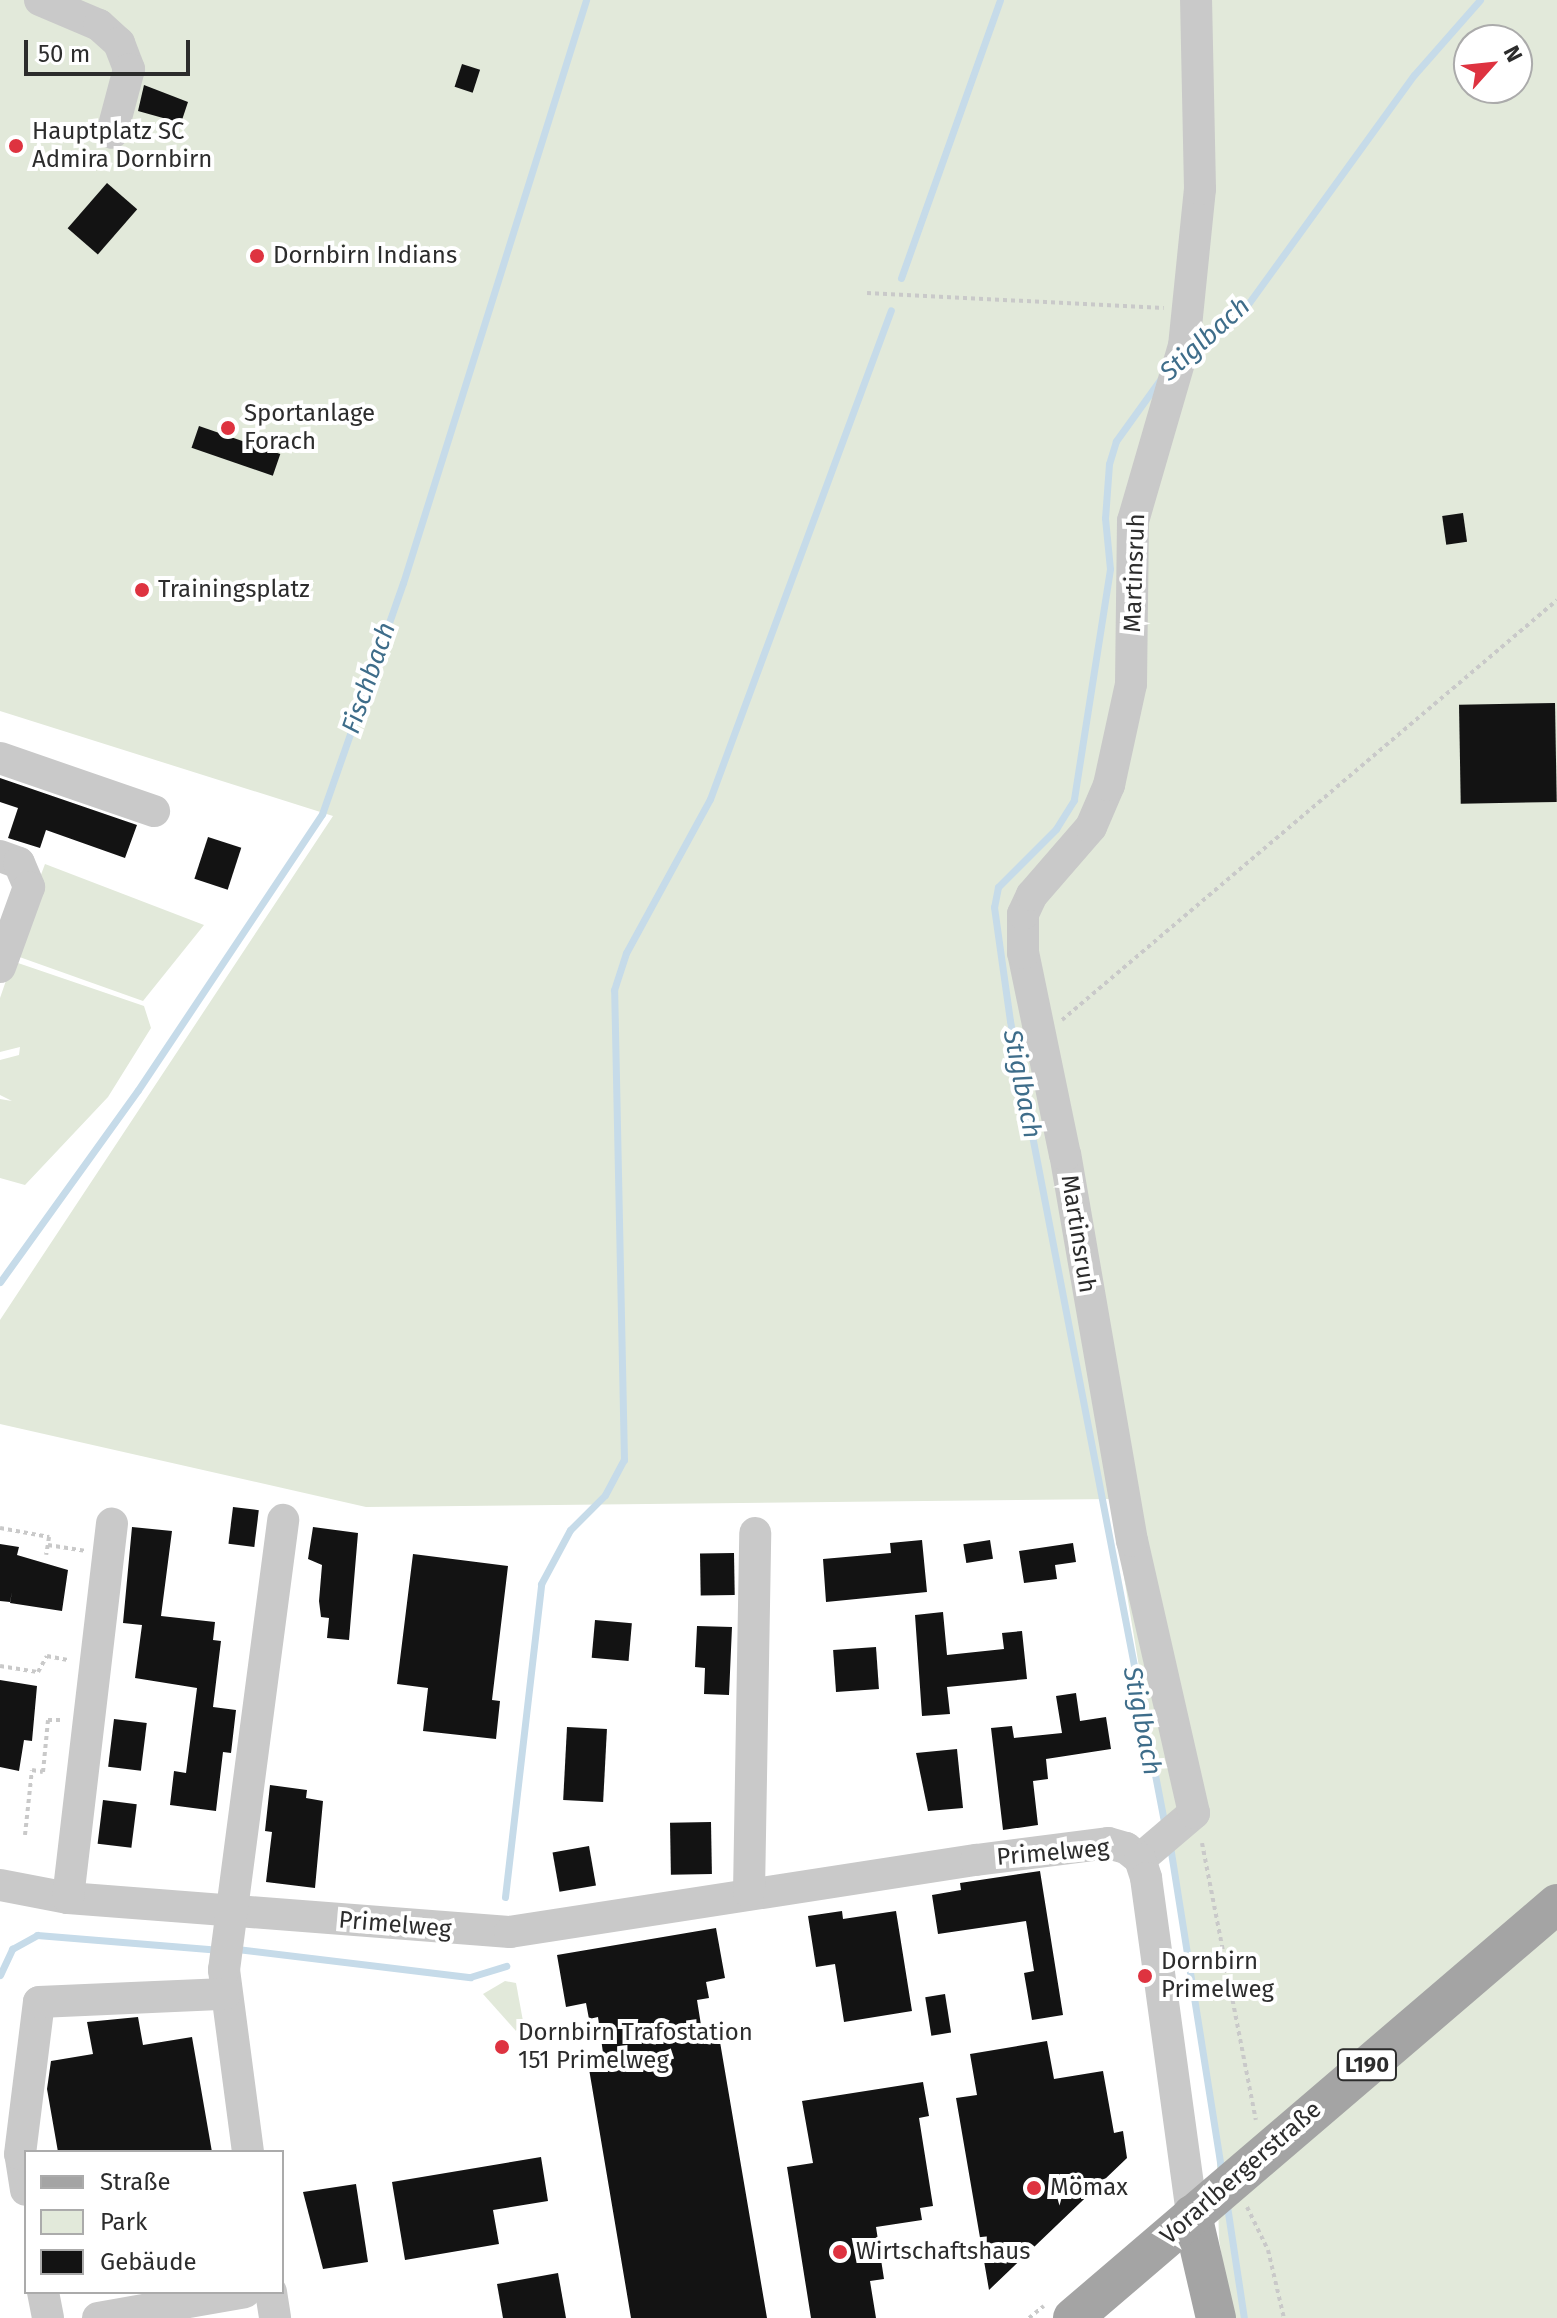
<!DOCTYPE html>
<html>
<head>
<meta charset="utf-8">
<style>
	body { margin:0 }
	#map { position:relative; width:1557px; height:2318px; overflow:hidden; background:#fff; font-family:"Fira Sans",sans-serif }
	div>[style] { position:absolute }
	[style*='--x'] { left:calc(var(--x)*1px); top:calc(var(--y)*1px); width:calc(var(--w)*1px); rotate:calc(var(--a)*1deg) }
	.green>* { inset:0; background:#e2e9da }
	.stream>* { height:7px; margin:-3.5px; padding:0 3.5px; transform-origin:3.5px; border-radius:3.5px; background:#c6dbe9 }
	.building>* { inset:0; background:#131313; transform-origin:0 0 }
	.path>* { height:4px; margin-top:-2px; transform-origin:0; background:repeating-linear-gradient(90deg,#c9c9c9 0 4px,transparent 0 8px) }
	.minor>* { height:32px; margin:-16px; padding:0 16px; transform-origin:16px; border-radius:16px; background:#c9c9c9 }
	.major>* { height:40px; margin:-20px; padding:0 20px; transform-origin:20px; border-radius:20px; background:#a4a4a4 }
	.dots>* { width:22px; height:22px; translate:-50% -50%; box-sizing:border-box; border:4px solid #fff; border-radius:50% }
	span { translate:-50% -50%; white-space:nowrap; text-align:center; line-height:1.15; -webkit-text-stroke:8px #fff; paint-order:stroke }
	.shield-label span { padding:2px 6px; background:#fff; border:2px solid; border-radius:6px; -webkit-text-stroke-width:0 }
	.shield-label { font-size:22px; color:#2c2c2c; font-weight:700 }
	.poi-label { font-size:24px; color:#2c2c2c }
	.left { translate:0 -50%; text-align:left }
	.street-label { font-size:24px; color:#2c2c2c }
	.water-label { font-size:26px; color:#3e6d8a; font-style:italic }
	.legend { position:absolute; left:24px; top:2150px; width:260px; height:144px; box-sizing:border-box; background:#fff; border:2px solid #ababab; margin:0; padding:10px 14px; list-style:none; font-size:24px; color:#2c2c2c }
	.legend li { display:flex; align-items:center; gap:16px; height:40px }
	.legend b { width:40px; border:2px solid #ababab }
	.north { position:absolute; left:1453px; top:24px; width:80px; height:80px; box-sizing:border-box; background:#fff; border:2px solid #ababab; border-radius:50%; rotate:63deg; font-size:22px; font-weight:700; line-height:32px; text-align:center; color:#2c2c2c }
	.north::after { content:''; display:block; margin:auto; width:28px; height:36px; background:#de3340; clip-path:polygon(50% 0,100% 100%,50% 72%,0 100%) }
	.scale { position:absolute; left:24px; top:40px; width:166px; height:36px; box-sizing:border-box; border:4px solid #2c2c2c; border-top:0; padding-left:10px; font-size:24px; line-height:28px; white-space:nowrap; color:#2c2c2c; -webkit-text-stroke:6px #fff; paint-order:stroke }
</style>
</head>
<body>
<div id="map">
	<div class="green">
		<div style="clip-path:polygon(evenodd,0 0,1557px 0,1557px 2318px,1231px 2318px,1219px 2239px,1216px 2128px,1111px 1499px,366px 1507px,0 1424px,0 1320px,333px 816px,0 711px,0 0,1469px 40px,1517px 40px,1517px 88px,1469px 88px,1469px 40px)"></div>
		<div style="clip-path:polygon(45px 864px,204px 925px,143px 1001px,11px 954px)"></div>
		<div style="clip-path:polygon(18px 963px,144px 1006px,151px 1028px,108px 1097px,25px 1185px,0 1178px,0 1099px,12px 1101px,0 1095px,0 1060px,19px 1055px,20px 1047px,0 1052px,0 998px,10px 969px)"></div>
		<div style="clip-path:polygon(505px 1981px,516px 1983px,523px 2021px,516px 2031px,483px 1994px)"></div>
	</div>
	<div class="stream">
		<div style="--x:901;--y:278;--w:295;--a:-70.4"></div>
		<div style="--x:1192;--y:355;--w:67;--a:-40.8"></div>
		<div style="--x:1243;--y:311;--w:291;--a:-54.1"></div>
		<div style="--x:1414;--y:75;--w:100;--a:-48.7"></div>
		<div style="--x:1162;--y:377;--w:79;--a:125.7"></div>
		<div style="--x:1116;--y:441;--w:24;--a:107"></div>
		<div style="--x:1109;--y:464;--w:54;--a:94.2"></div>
		<div style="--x:1105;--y:518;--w:51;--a:84.4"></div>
		<div style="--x:1110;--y:569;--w:234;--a:98.9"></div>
		<div style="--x:1074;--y:800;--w:34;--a:122"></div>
		<div style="--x:1056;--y:829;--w:82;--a:135"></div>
		<div style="--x:998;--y:887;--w:20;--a:101"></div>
		<div style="--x:994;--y:907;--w:115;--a:82"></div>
		<div style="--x:1010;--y:1021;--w:821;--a:79.11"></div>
		<div style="--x:0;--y:1282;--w:236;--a:-54.3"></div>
		<div style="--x:138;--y:1090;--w:332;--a:-56.3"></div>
		<div style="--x:322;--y:814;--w:245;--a:-70.7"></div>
		<div style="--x:403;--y:583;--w:611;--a:-72.57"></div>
		<div style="--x:1170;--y:1846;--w:331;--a:81"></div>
		<div style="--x:505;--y:1897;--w:315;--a:-83.4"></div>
		<div style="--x:541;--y:1584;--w:61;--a:-61.8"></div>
		<div style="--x:570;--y:1530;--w:49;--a:-45"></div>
		<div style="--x:605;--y:1495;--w:40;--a:-62"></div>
		<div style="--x:624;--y:1460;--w:470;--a:-91.2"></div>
		<div style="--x:614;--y:990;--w:39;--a:-72"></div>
		<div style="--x:626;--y:953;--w:175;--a:-61.4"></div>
		<div style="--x:710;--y:799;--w:521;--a:-69.69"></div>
		<div style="--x:237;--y:1949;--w:235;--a:6.9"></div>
		<div style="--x:470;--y:1977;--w:38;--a:-17"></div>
		<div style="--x:0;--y:1975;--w:29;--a:-65"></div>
		<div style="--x:12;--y:1949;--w:29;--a:-29"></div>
		<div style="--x:37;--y:1935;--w:184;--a:4.7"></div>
		<div style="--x:1227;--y:2206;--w:113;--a:81.4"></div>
	</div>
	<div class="building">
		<div style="left:462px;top:64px;width:19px;height:24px;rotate:18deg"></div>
		<div style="clip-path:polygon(144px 85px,188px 102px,181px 123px,138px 111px)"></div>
		<div style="left:107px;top:183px;width:40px;height:60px;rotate:41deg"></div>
		<div style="left:199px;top:426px;width:86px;height:23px;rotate:19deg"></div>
		<div style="left:1463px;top:513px;width:29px;height:21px;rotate:82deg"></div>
		<div style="left:1555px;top:703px;width:99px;height:96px;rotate:89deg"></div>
		<div style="clip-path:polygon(0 778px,137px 825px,125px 858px,46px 830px,40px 848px,8px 838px,18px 808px,0 802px)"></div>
		<div style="left:208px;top:837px;width:35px;height:44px;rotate:18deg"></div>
		<div style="left:233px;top:1507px;width:26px;height:37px;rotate:7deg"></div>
		<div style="clip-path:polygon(132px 1527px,172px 1531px,161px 1616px,215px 1622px,213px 1640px,221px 1641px,213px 1707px,236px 1710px,231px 1753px,223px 1752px,216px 1811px,170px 1805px,174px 1771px,186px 1773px,197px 1688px,135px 1678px,142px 1625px,123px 1623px)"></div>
		<div style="clip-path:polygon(313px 1527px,358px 1533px,349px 1640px,327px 1638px,329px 1618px,321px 1617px,319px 1601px,322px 1565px,308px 1559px)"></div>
		<div style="clip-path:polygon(922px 1540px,927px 1592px,826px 1602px,823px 1559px,891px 1553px,890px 1543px)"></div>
		<div style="left:990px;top:1540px;width:19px;height:27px;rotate:81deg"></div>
		<div style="clip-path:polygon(1073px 1543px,1076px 1562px,1055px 1565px,1057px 1579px,1024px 1583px,1019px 1551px)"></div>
		<div style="clip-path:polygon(0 1544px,19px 1547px,17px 1555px,68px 1570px,62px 1611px,10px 1603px,12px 1592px,10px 1602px,0 1601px)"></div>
		<div style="left:734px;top:1553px;width:42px;height:34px;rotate:89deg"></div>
		<div style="clip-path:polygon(413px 1554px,508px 1566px,492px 1700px,500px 1701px,496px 1739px,423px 1731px,428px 1688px,397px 1684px)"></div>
		<div style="clip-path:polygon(943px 1612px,947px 1655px,1004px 1649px,1002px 1633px,1022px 1631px,1027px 1679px,947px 1687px,950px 1714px,922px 1716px,915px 1615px)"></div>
		<div style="left:595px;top:1620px;width:37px;height:38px;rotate:5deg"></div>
		<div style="clip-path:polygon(697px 1626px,732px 1627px,729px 1695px,704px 1694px,705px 1668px,695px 1667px)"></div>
		<div style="left:876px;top:1647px;width:42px;height:43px;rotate:86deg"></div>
		<div style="clip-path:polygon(0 1680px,37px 1686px,32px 1741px,24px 1740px,19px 1771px,0 1767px)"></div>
		<div style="clip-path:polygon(1076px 1693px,1080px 1721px,1106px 1717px,1111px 1749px,1046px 1759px,1048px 1779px,1033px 1781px,1038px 1825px,1003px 1830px,991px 1728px,1012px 1726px,1014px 1738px,1062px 1733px,1056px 1696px)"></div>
		<div style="left:114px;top:1719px;width:33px;height:48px;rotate:7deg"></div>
		<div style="left:567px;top:1727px;width:40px;height:73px;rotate:3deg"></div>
		<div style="clip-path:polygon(957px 1749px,963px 1808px,928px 1811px,916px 1753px)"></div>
		<div style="clip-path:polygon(270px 1785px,307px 1790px,306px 1798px,323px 1801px,315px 1888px,266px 1882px,272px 1832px,265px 1831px)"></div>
		<div style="left:103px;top:1800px;width:34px;height:44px;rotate:7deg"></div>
		<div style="left:711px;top:1822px;width:52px;height:41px;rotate:89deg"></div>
		<div style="left:589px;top:1846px;width:40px;height:37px;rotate:80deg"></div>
		<div style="clip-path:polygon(1040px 1871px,1063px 2015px,1032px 2020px,1024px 1973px,1034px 1971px,1026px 1921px,938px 1934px,932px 1895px,961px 1890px,960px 1883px)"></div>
		<div style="clip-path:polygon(842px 1911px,843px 1919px,896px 1911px,912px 2011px,844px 2022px,835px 1964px,816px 1967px,808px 1916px)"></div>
		<div style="clip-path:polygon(716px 1928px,725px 1978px,706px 1982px,709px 1998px,697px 2000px,704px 2044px,720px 2042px,767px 2318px,631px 2318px,588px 2063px,604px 2060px,598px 2017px,589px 2019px,586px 2003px,566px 2007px,557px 1955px)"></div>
		<div style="left:945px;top:1994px;width:39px;height:20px;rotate:81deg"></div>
		<div style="clip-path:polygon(138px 2017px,143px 2045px,192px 2037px,212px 2152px,58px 2152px,47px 2089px,51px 2061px,93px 2054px,87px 2022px)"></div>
		<div style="clip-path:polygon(1047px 2041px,1054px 2079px,1103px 2071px,1114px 2133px,1123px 2131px,1127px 2158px,989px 2290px,956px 2098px,977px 2095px,970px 2054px)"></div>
		<div style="clip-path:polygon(923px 2082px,929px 2116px,919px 2118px,933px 2206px,920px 2208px,922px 2220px,876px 2227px,884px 2279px,870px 2281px,876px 2318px,811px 2318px,787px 2167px,813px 2163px,802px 2101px)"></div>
		<div style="clip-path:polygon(541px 2157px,548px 2201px,493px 2210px,499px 2244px,405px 2260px,392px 2182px)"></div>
		<div style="clip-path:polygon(356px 2184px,368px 2262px,323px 2269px,303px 2192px)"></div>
		<div style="clip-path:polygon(558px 2273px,566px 2318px,503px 2318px,497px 2284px)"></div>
	</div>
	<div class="path">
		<div style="--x:867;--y:293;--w:297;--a:2.9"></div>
		<div style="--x:1062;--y:1020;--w:649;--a:-40.31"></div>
		<div style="--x:0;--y:1528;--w:50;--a:10.4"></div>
		<div style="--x:49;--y:1537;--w:18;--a:99"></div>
		<div style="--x:48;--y:1545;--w:37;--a:9"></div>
		<div style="--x:0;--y:1666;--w:38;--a:9"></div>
		<div style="--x:38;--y:1672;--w:18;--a:-61"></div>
		<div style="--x:47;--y:1656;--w:21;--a:11"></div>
		<div style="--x:25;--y:1835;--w:65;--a:-83.9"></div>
		<div style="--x:32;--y:1770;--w:11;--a:10"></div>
		<div style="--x:43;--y:1772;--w:52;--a:-84.5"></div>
		<div style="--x:48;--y:1720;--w:14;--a:0"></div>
		<div style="--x:1202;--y:1843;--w:282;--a:79"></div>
		<div style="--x:1247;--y:2207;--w:48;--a:64"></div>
		<div style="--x:1268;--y:2250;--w:70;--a:76.8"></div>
		<div style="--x:1029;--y:2318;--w:19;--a:-39"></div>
	</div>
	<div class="minor">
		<div style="--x:40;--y:0;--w:64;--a:23"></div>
		<div style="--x:99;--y:25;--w:27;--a:42"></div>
		<div style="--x:119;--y:43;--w:28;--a:69"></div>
		<div style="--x:129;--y:69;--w:66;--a:104.9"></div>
		<div style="--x:0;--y:758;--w:163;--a:19"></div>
		<div style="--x:0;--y:856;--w:20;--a:20"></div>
		<div style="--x:19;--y:863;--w:26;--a:67"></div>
		<div style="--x:29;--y:887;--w:85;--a:109.9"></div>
		<div style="--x:1140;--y:1859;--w:71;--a:-40.4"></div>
		<div style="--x:1194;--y:1813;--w:279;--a:-102.8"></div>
		<div style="--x:1132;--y:1541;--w:392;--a:-99.8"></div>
		<div style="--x:1065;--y:1155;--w:206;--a:-101.7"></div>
		<div style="--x:1023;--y:953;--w:39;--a:-90"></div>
		<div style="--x:1023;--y:914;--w:21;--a:-65"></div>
		<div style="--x:1032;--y:895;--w:90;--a:-49.1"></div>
		<div style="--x:1091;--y:827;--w:46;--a:-66.8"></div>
		<div style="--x:1109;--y:785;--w:103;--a:-77.7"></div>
		<div style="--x:1131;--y:684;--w:163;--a:-89.3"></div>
		<div style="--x:1133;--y:521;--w:182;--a:-73.8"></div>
		<div style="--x:1184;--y:346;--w:158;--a:-84.2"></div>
		<div style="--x:1200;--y:189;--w:189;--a:-91.2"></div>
		<div style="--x:0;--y:1885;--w:69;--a:10.8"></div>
		<div style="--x:68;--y:1898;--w:443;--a:4.4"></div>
		<div style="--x:510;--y:1932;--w:472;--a:-8.8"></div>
		<div style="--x:976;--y:1860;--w:133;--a:-7.3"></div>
		<div style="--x:1108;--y:1843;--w:19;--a:16"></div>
		<div style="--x:1126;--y:1848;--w:18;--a:38"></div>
		<div style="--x:1140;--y:1859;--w:20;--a:72"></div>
		<div style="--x:1146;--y:1878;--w:340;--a:82.2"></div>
		<div style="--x:749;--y:1892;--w:359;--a:-89"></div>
		<div style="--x:68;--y:1898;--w:377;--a:-83.3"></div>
		<div style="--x:248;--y:2152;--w:184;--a:-97.5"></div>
		<div style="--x:224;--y:1970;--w:454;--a:-82.5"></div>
		<div style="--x:26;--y:2190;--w:36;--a:-99"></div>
		<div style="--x:20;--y:2154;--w:153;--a:-82.9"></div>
		<div style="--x:39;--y:2002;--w:186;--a:-2.5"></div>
		<div style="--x:43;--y:2292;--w:26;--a:79"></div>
		<div style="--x:271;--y:2292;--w:26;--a:81"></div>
		<div style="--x:98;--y:2318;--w:149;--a:-10"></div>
	</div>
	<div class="major">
		<div style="--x:1192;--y:2215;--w:106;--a:76.9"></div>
		<div style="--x:1073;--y:2318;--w:637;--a:-40.54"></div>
	</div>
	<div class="dots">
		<div style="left:16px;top:146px;background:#de3340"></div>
		<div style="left:257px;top:256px;background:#de3340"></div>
		<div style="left:228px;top:428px;background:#de3340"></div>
		<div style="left:142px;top:590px;background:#de3340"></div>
		<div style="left:1145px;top:1976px;background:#de3340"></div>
		<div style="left:502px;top:2047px;background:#de3340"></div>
		<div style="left:1034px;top:2188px;background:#de3340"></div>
		<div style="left:840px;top:2252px;background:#de3340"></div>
	</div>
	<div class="shield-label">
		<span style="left:1367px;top:2065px">L190</span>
	</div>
	<div class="poi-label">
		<span class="left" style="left:32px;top:146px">Hauptplatz SC<br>Admira Dornbirn</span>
		<span class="left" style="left:273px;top:256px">Dornbirn Indians</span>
		<span class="left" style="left:244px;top:428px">Sportanlage<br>Forach</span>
		<span class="left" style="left:158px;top:590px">Trainingsplatz</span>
		<span class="left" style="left:1161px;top:1976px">Dornbirn<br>Primelweg</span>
		<span class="left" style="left:518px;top:2047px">Dornbirn Trafostation<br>151 Primelweg</span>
		<span class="left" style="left:1050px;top:2188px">Mömax</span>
		<span class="left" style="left:856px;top:2252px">Wirtschaftshaus</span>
	</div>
	<div class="street-label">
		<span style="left:1135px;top:573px;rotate:-88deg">Martinsruh</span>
		<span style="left:1078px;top:1234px;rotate:81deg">Martinsruh</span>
		<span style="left:1053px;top:1853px;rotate:-5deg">Primelweg</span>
		<span style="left:395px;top:1925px;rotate:5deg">Primelweg</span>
		<span style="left:1241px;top:2173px;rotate:-41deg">Vorarlbergerstraße</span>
	</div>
	<div class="water-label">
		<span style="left:1205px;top:339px;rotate:-42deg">Stiglbach</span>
		<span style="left:369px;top:678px;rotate:-71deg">Fischbach</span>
		<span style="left:1022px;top:1084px;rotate:79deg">Stiglbach</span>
		<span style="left:1142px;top:1721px;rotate:79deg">Stiglbach</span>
	</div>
	<ul class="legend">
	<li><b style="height:10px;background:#a4a4a4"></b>Straße</li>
	<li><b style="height:22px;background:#e2e9da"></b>Park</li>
	<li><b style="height:22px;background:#131313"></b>Gebäude</li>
	</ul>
	<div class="north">N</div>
	<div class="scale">50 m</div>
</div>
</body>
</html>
